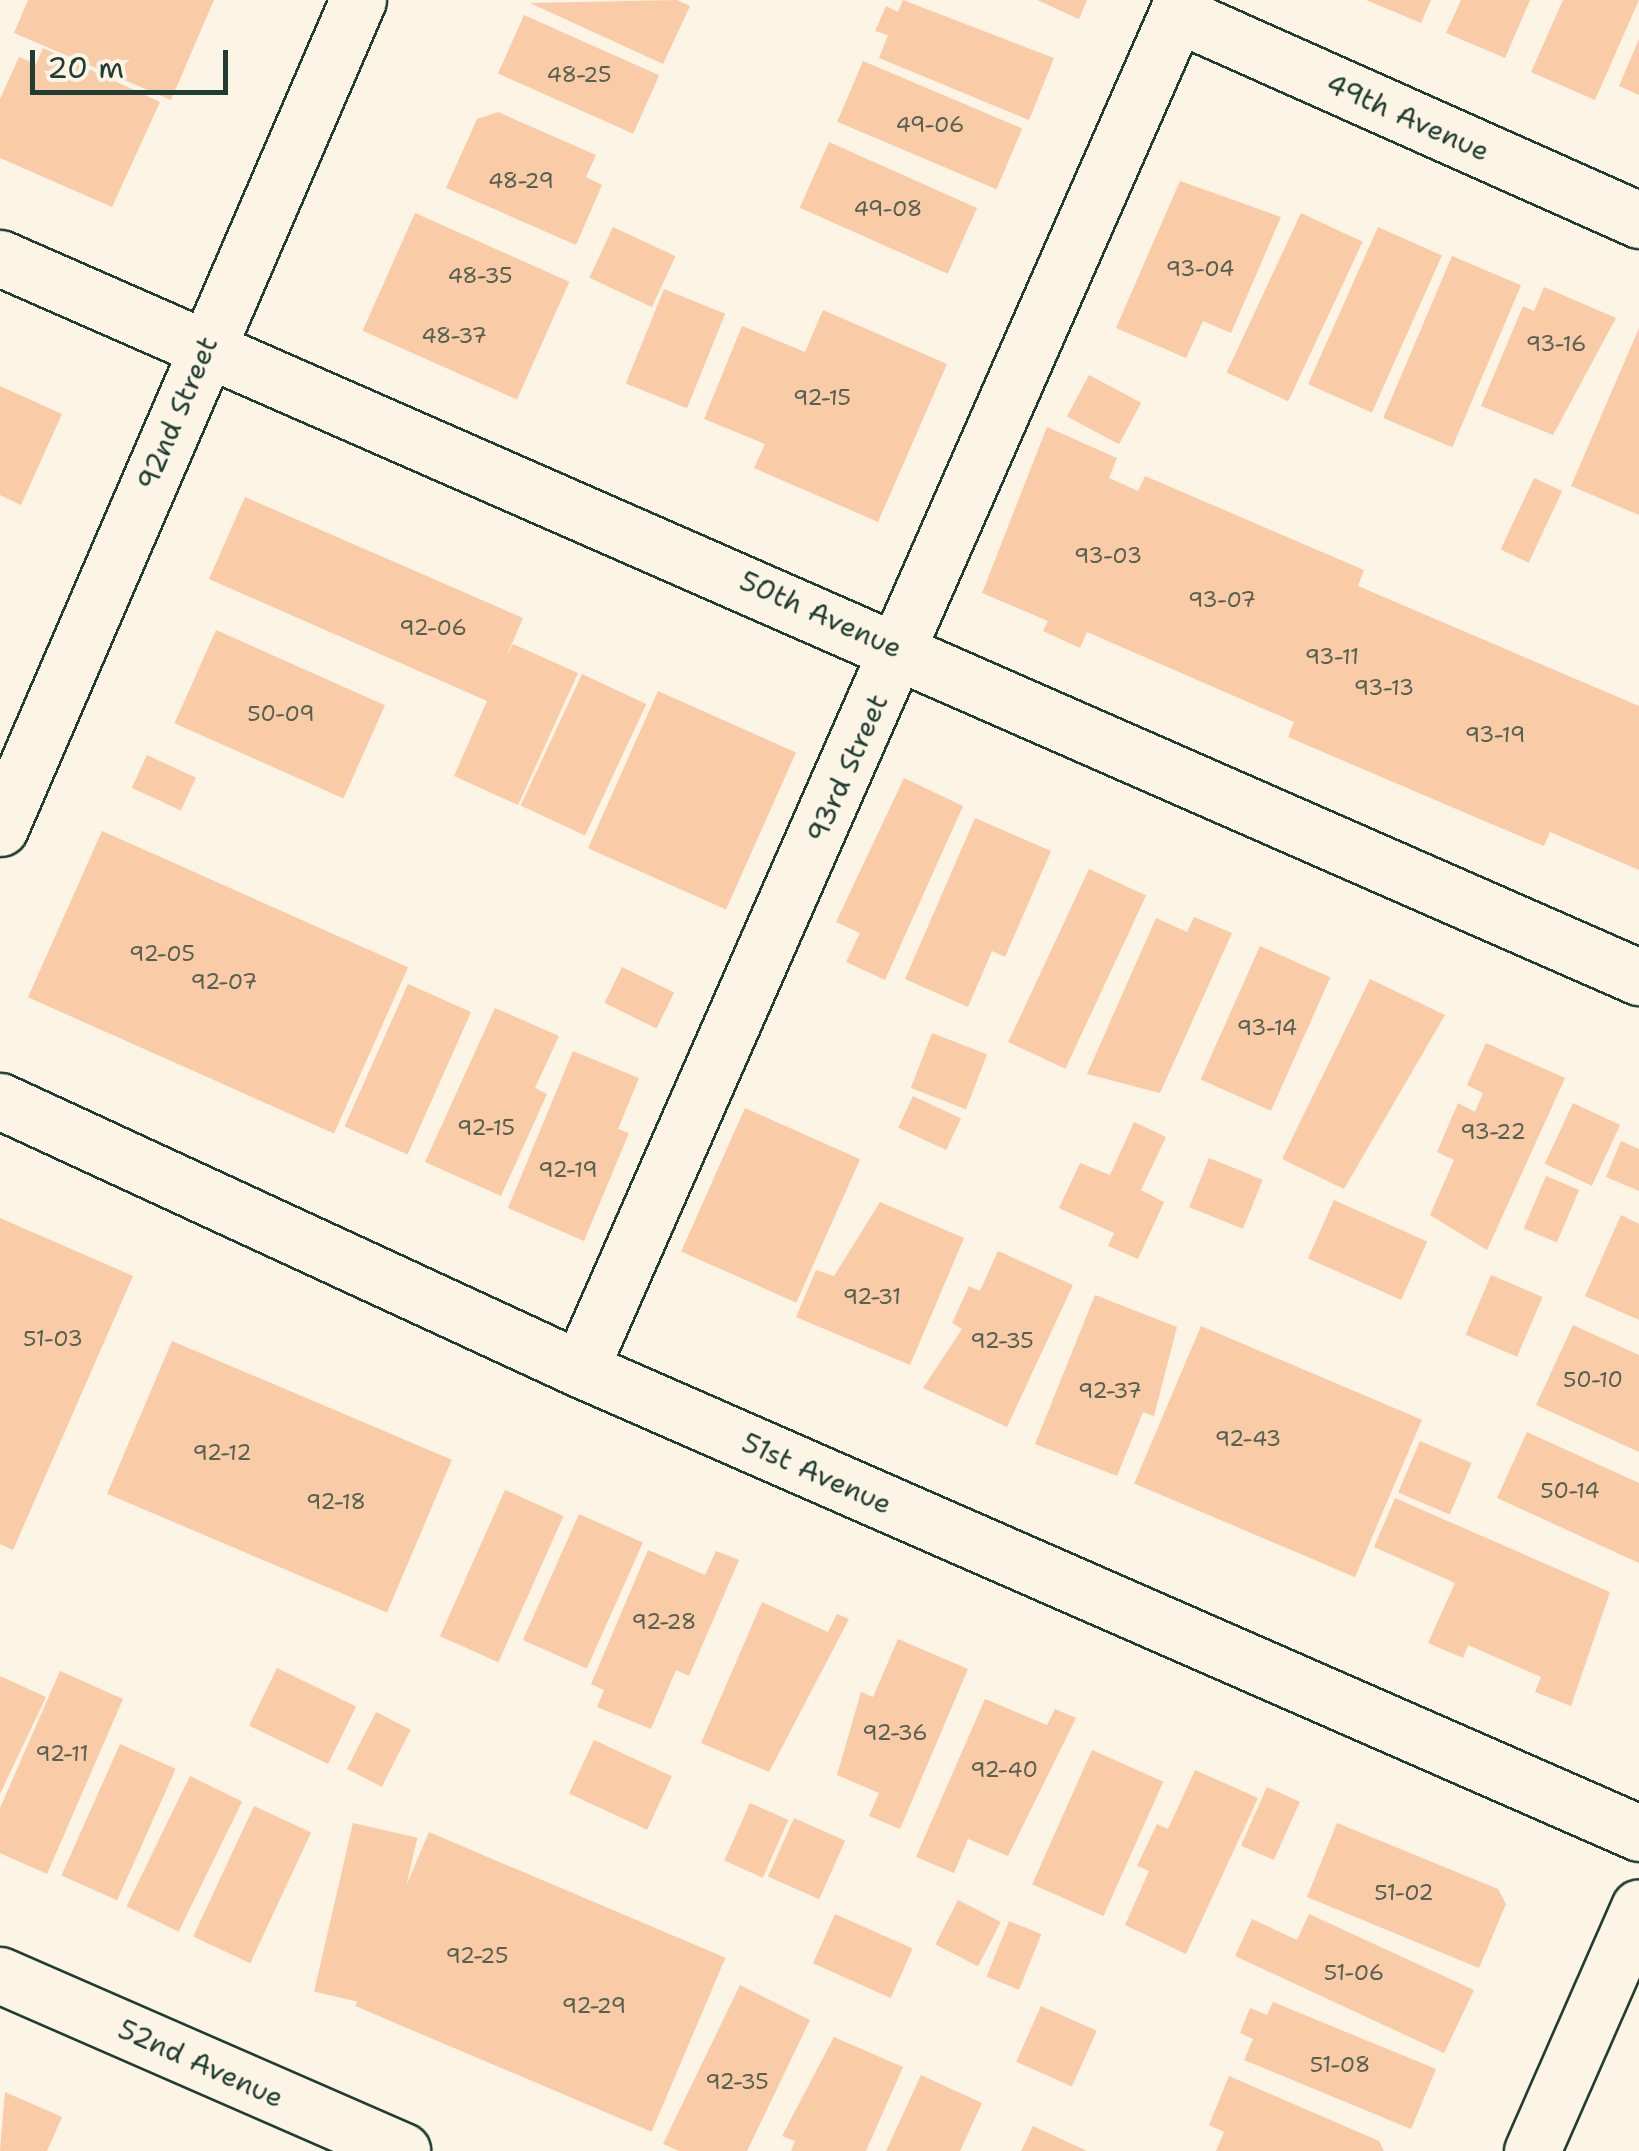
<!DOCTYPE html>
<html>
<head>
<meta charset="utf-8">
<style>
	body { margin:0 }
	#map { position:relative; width:1639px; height:2151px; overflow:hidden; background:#fcf5e5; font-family:"Shantell Sans",sans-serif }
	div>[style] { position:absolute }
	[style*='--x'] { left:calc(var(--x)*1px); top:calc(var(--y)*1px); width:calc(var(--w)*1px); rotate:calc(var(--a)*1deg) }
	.building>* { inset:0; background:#f9cca7; transform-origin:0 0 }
	.roads { filter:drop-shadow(2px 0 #1f3d34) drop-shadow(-2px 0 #1f3d34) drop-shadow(0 2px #1f3d34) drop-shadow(0 -2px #1f3d34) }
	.minor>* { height:55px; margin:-27.5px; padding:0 27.5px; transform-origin:27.5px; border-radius:27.5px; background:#fcf5e5 }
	span { translate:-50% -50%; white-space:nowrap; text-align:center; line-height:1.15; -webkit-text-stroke:8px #fcf5e5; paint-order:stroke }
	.number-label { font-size:22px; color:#566151 }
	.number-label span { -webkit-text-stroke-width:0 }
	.street-label { font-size:28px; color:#1f3d34 }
	.scale { position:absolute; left:30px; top:50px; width:198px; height:45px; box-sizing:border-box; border:5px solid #1f3d34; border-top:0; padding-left:12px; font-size:30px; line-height:35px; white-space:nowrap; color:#1f3d34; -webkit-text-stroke:8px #fcf5e5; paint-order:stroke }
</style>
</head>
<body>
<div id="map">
	<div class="building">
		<div style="clip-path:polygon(28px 0,214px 0,171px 100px,14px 33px)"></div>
		<div style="clip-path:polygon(677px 0,690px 6px,663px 64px,530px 3px)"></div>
		<div style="clip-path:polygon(903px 0,1054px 58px,1029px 120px,879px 58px,888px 35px,875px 31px,886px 6px,898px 12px)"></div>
		<div style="clip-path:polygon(1037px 0,1087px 0,1079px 19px)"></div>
		<div style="clip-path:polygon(1366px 0,1431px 0,1421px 23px)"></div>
		<div style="clip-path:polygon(1461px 0,1530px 0,1505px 58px,1446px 33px)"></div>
		<div style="clip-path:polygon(1563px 0,1639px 0,1595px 100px,1531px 72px)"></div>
		<div style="left:524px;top:15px;width:148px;height:64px;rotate:24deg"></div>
		<div style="clip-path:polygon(1639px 39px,1639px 95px,1619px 86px)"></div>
		<div style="clip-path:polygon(43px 48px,160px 102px,112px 207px,0 158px,0 99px,19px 57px,36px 64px)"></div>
		<div style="left:863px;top:61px;width:173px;height:66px;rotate:23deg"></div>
		<div style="clip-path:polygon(498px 112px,596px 155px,586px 177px,602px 185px,576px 245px,446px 188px,477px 119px)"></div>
		<div style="left:829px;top:142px;width:162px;height:72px;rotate:24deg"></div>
		<div style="clip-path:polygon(1180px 181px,1281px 217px,1231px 333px,1203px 321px,1186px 358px,1116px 328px)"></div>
		<div style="left:415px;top:213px;width:169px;height:129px;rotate:24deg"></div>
		<div style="left:1301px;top:213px;width:68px;height:176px;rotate:25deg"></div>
		<div style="left:613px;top:227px;width:69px;height:56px;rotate:25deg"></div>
		<div style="left:1378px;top:227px;width:70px;height:172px;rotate:24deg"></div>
		<div style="left:1452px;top:256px;width:75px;height:176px;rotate:23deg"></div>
		<div style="clip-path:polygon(1544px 287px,1616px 318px,1553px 435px,1481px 406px,1523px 306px,1534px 311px)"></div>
		<div style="left:664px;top:289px;width:66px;height:102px;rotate:22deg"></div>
		<div style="clip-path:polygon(823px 310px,947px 364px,878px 522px,754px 468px,765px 444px,704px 419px,742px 326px,805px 352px)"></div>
		<div style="clip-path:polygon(1639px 328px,1639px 515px,1571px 486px)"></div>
		<div style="left:1089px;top:375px;width:59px;height:47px;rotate:28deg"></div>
		<div style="clip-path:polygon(0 386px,62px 414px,21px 505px,0 495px)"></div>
		<div style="clip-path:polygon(1047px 427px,1117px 458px,1109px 478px,1138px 491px,1145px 476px,1364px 570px,1358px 586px,1639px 706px,1639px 870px,1550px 832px,1544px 846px,1489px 823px,1288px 737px,1294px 722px,1087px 632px,1080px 648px,1043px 631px,1048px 621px,982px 593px)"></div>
		<div style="left:1534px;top:478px;width:31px;height:79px;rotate:25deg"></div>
		<div style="clip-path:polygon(245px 497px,523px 618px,506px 657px,513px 644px,578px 673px,518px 805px,454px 776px,487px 701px,209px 579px)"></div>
		<div style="left:216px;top:630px;width:185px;height:102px;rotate:24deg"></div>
		<div style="left:582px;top:674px;width:71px;height:145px;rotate:25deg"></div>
		<div style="left:658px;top:691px;width:151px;height:172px;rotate:24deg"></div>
		<div style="left:147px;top:755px;width:54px;height:36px;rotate:25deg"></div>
		<div style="clip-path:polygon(904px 778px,963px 806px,885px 980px,846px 962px,860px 933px,836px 922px)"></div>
		<div style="clip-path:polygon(975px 818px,1051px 851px,1005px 957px,992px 951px,968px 1007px,905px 979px)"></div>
		<div style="left:102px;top:831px;width:335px;height:182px;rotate:24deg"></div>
		<div style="left:1089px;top:869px;width:63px;height:191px;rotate:25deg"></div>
		<div style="clip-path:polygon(1194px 917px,1232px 933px,1160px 1093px,1087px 1074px,1156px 918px,1187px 932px)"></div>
		<div style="left:1260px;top:946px;width:77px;height:146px;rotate:24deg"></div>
		<div style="left:622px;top:967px;width:58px;height:40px;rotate:26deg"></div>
		<div style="clip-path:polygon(1370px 979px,1445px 1015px,1344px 1189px,1282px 1159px)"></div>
		<div style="left:408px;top:984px;width:69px;height:156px;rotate:24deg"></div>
		<div style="clip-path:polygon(495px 1008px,559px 1036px,535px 1088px,547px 1094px,501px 1196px,425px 1162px)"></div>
		<div style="left:932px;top:1033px;width:59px;height:59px;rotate:21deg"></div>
		<div style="clip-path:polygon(1486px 1043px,1565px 1078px,1487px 1250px,1430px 1215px,1454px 1160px,1437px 1152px,1458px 1103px,1475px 1112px,1483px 1093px,1467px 1085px)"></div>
		<div style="clip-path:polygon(573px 1051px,639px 1078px,618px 1129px,629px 1133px,584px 1241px,508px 1208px)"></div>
		<div style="left:913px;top:1096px;width:53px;height:35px;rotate:25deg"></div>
		<div style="left:1573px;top:1103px;width:52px;height:67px;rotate:25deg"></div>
		<div style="left:745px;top:1108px;width:126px;height:157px;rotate:24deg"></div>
		<div style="clip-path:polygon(1134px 1122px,1166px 1137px,1141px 1190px,1164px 1202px,1138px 1259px,1108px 1246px,1114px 1233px,1059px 1208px,1080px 1163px,1110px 1175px)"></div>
		<div style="clip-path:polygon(1621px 1141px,1639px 1149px,1639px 1191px,1606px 1177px)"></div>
		<div style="left:1209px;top:1158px;width:58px;height:53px;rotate:22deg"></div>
		<div style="left:1546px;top:1176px;width:36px;height:57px;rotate:23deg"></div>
		<div style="left:1334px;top:1200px;width:102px;height:64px;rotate:24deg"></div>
		<div style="clip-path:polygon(880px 1202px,964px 1238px,910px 1365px,796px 1317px,816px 1270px,834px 1276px)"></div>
		<div style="clip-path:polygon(1621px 1215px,1639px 1224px,1639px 1320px,1585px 1296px)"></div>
		<div style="clip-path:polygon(0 1218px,133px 1276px,13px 1550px,0 1544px)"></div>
		<div style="clip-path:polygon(998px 1251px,1073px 1285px,1007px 1427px,923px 1388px,962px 1329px,952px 1323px,969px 1286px,980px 1291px)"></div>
		<div style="left:1491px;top:1275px;width:56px;height:65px;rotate:23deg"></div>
		<div style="clip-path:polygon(1095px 1295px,1177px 1327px,1154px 1416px,1143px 1412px,1117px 1476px,1035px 1444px)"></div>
		<div style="clip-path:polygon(1573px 1325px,1639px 1355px,1639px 1452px,1536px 1405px)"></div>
		<div style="left:1201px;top:1326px;width:240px;height:171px;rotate:23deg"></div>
		<div style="left:172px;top:1341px;width:304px;height:166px;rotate:23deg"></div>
		<div style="clip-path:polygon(1527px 1432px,1639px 1483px,1639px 1563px,1497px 1498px)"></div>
		<div style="left:1420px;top:1441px;width:56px;height:56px;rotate:23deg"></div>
		<div style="left:505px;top:1490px;width:64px;height:160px;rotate:24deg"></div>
		<div style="clip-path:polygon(1395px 1498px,1610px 1592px,1571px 1706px,1535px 1692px,1541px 1677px,1468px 1645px,1463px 1658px,1428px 1643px,1455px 1583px,1374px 1547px)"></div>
		<div style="left:579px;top:1514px;width:70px;height:138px;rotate:24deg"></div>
		<div style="clip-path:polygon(648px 1550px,705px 1575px,716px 1551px,739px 1560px,689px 1676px,676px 1670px,651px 1729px,597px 1707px,604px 1690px,591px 1684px)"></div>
		<div style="clip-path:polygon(762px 1602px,828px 1632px,837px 1614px,849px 1619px,769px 1772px,701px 1743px)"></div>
		<div style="clip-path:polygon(898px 1639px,968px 1669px,900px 1829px,869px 1816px,879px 1793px,837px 1775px,861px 1692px,873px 1697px)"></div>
		<div style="left:277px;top:1668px;width:88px;height:64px;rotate:26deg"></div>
		<div style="clip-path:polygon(60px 1671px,123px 1699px,47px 1874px,0 1853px,0 1808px)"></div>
		<div style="clip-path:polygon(0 1676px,46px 1697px,0 1794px)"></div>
		<div style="clip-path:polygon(985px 1699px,1047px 1725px,1055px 1709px,1076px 1718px,1008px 1856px,968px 1839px,954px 1873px,916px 1857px)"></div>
		<div style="left:376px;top:1712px;width:39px;height:64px;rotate:27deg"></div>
		<div style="left:594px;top:1740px;width:86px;height:59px;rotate:25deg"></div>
		<div style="left:120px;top:1744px;width:61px;height:144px;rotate:24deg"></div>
		<div style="left:1092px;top:1750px;width:78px;height:147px;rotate:24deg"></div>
		<div style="clip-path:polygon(1195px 1770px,1258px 1798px,1186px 1954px,1125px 1925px,1149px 1871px,1137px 1866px,1157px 1824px,1168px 1829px)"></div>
		<div style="left:190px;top:1776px;width:58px;height:145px;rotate:26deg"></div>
		<div style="left:1267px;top:1787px;width:36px;height:64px;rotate:24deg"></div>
		<div style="left:750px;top:1803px;width:42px;height:63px;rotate:24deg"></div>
		<div style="left:254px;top:1806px;width:63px;height:144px;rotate:25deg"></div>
		<div style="left:794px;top:1818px;width:56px;height:64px;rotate:24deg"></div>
		<div style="left:353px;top:1823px;width:66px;height:173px;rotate:13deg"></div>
		<div style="clip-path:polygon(1337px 1823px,1498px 1889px,1506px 1904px,1479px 1968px,1307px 1897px)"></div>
		<div style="left:429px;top:1832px;width:322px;height:189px;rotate:23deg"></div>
		<div style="left:958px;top:1900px;width:48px;height:50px;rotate:27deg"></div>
		<div style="left:835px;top:1914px;width:85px;height:54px;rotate:24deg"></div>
		<div style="clip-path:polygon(1309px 1914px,1474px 1990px,1444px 2053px,1235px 1956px,1252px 1919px,1297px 1940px)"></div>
		<div style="left:1009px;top:1921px;width:35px;height:60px;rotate:22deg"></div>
		<div style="clip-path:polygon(740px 1985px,810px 2020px,747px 2151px,679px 2151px,663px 2144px)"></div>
		<div style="clip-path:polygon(1273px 2002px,1436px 2069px,1411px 2129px,1244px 2060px,1253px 2039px,1240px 2033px,1250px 2008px,1267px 2015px)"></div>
		<div style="left:1041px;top:2006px;width:61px;height:61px;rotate:24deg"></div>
		<div style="clip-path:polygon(834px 2037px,903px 2067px,866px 2151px,791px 2151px,795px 2141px,782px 2136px)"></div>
		<div style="clip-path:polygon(921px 2075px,982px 2103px,960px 2151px,886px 2151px)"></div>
		<div style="clip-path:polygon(1229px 2076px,1379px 2141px,1384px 2151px,1216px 2151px,1224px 2132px,1209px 2125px)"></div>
		<div style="clip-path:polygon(5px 2092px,62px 2117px,47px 2151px,0 2151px)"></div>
		<div style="clip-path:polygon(1033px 2126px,1087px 2151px,1021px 2151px)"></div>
	</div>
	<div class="roads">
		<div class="minor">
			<div style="--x:1177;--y:14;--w:506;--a:24.03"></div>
			<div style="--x:0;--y:258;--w:1790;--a:23.69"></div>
			<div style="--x:0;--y:828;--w:902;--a:-66.62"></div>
			<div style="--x:0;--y:1101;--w:639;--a:24.8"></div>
			<div style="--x:580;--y:1369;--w:1156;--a:23.66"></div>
			<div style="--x:580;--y:1369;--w:1496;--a:-66.23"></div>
			<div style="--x:0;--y:1975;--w:439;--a:23.6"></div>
			<div style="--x:1532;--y:2151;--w:266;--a:-66.3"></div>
		</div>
	</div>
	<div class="number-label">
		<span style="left:579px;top:75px">48-25</span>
		<span style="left:930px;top:125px">49-06</span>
		<span style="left:521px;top:181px">48-29</span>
		<span style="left:888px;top:209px">49-08</span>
		<span style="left:1200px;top:269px">93-04</span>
		<span style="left:480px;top:276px">48-35</span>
		<span style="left:454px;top:336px">48-37</span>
		<span style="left:1556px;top:344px">93-16</span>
		<span style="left:822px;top:398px">92-15</span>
		<span style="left:1108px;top:556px">93-03</span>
		<span style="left:1222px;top:600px">93-07</span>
		<span style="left:433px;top:628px">92-06</span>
		<span style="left:1332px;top:657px">93-11</span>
		<span style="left:1384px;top:688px">93-13</span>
		<span style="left:281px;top:714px">50-09</span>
		<span style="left:1495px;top:735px">93-19</span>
		<span style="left:162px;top:954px">92-05</span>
		<span style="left:224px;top:982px">92-07</span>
		<span style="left:1267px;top:1028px">93-14</span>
		<span style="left:486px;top:1128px">92-15</span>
		<span style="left:1493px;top:1132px">93-22</span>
		<span style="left:568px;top:1170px">92-19</span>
		<span style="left:872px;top:1297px">92-31</span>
		<span style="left:53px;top:1339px">51-03</span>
		<span style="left:1002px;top:1341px">92-35</span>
		<span style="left:1593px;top:1380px">50-10</span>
		<span style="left:1110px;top:1391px">92-37</span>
		<span style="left:1248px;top:1439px">92-43</span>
		<span style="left:222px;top:1453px">92-12</span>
		<span style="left:1570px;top:1491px">50-14</span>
		<span style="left:336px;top:1502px">92-18</span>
		<span style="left:664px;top:1622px">92-28</span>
		<span style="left:895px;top:1733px">92-36</span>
		<span style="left:62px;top:1754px">92-11</span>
		<span style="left:1004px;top:1770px">92-40</span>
		<span style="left:1404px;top:1893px">51-02</span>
		<span style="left:477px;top:1956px">92-25</span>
		<span style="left:1354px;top:1973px">51-06</span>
		<span style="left:594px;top:2006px">92-29</span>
		<span style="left:1340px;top:2065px">51-08</span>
		<span style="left:737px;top:2082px">92-35</span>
	</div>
	<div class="street-label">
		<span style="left:1408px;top:117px;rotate:24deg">49th Avenue</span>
		<span style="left:177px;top:413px;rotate:-67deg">92nd Street</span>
		<span style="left:821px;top:614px;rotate:24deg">50th Avenue</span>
		<span style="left:847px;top:768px;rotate:-66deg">93rd Street</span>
		<span style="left:817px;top:1473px;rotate:24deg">51st Avenue</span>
		<span style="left:201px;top:2063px;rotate:24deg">52nd Avenue</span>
	</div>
	<div class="scale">20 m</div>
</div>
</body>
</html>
